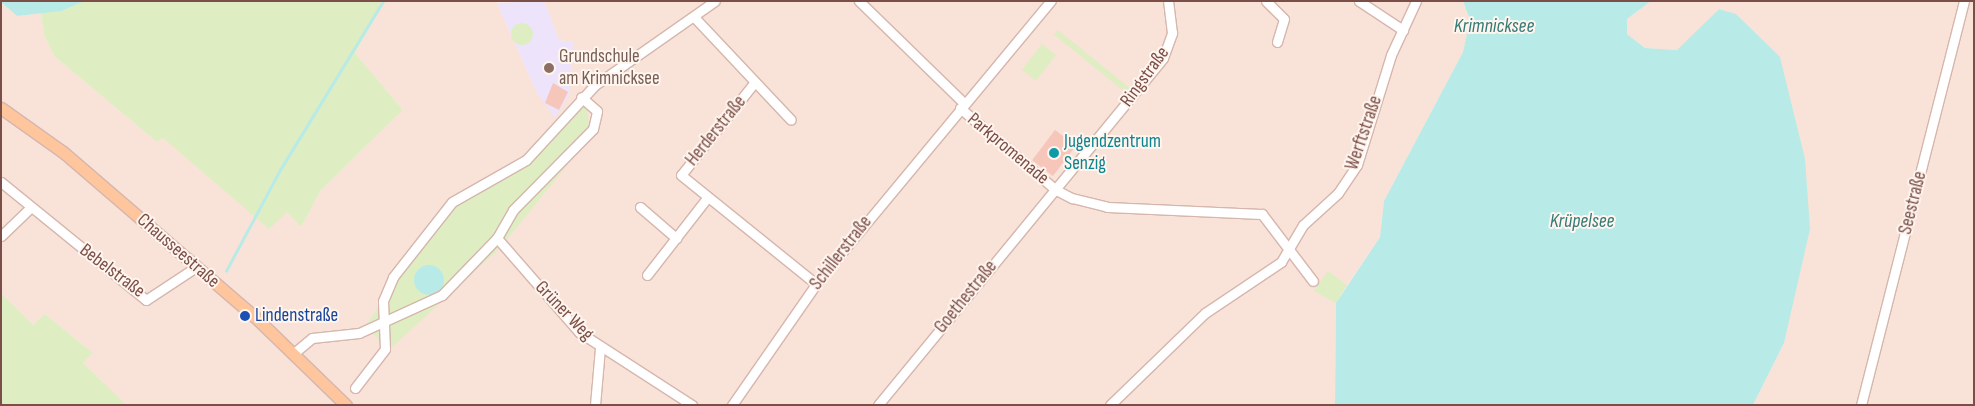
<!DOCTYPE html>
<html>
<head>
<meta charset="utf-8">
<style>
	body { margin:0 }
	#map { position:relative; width:1975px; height:406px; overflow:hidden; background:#fef0e6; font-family:"Sofia Sans Condensed",sans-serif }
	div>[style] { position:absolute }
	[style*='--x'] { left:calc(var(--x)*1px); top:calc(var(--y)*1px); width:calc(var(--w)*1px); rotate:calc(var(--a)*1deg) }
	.residential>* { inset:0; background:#f9e2d7 }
	.education>* { inset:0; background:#ede3fb }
	.green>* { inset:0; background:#deeec2; transform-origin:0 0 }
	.round { border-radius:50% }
	.water>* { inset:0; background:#b8ebe7 }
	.stream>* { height:2.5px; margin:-1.25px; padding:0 1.25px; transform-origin:1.25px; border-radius:1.25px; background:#b8ebe7 }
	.building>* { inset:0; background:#f7c6bb; transform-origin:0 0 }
	.roads { filter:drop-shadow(1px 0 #d5b6ad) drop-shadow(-1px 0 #d5b6ad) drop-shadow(0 1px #d5b6ad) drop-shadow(0 -1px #d5b6ad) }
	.minor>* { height:9px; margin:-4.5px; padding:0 4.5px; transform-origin:4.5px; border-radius:4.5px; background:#fff }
	.major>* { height:11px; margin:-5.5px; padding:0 5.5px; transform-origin:5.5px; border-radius:5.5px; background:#ffc59d }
	.dots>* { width:14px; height:14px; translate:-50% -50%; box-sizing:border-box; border:2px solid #fff5ef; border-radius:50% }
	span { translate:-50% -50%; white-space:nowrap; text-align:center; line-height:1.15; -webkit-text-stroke:4px #fff5ef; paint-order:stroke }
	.education-label { font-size:19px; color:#785e54 }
	.left { translate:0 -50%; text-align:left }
	.street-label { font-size:19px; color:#7b4f47 }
	.culture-label { font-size:19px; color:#0d838f }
	.transit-label { font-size:19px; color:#164399 }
	.water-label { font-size:20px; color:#367a76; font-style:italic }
	.frame { position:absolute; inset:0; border:2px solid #7b4f47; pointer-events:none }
</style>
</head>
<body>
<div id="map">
	<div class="residential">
		<div style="clip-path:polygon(384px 1px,496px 1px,537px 93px,574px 42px,559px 40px,544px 1px,1463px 1px,1470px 20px,1463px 52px,1384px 201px,1380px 237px,1336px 302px,1335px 405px,127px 405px,83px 363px,93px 353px,45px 314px,33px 325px,1px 293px,1px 2px,17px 16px,41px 13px,44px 35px,54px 56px,157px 142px,163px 138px,287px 212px,301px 227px,321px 190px,403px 110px,355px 53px)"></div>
		<div style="clip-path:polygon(1651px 1px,1974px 1px,1974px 405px,1753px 405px,1784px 343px,1778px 58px,1736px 14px,1719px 9px,1678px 50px,1645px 48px,1627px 34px,1627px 19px)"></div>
	</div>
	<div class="education">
		<div style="clip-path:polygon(544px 1px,559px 40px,574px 42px,569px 95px,555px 118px,537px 93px,497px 3px)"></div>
	</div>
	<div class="green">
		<div style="clip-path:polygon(85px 1px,384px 1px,355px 53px,403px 110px,321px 190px,301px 227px,287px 212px,269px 229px,163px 138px,157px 142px,54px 56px,44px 35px,41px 13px)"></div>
		<div class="round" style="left:511px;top:23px;width:22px;height:22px"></div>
		<div style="left:1058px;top:30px;width:92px;height:6px;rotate:39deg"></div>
		<div style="left:1042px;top:44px;width:18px;height:33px;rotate:38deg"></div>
		<div style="clip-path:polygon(586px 104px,591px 136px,499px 249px,390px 349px,365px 327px,398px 276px,453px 205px,526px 162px)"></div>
		<div style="clip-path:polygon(1328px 271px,1347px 285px,1336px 303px,1314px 291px)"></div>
		<div style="clip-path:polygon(1px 293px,33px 325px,45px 314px,93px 353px,83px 363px,127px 405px,1px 405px)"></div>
	</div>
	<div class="water">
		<div style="clip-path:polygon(85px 1px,61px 11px,17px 16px,1px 2px)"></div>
		<div style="clip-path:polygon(1463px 1px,1651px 1px,1627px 19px,1627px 34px,1645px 48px,1677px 50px,1719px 9px,1736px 14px,1780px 57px,1805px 159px,1810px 229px,1784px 343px,1753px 405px,1335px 404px,1336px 303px,1380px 237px,1384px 201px,1463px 52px,1470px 20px)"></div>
		<div class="round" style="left:414px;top:265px;width:30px;height:30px"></div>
	</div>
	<div class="stream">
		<div style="--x:226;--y:271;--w:115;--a:-61.9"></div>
		<div style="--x:280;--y:170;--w:198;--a:-58.6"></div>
	</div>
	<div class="building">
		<div style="clip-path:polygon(553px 83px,568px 92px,559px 110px,545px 103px)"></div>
		<div style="left:1055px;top:130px;width:26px;height:38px;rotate:37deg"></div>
	</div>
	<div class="roads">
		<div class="minor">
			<div style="--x:859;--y:1;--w:146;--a:44.2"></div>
			<div style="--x:1266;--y:1;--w:25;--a:45"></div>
			<div style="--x:1284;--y:19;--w:24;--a:107"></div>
			<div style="--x:1359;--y:1;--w:53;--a:33.4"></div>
			<div style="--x:694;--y:17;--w:141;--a:46.7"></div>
			<div style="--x:754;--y:83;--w:117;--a:128.4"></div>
			<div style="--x:681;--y:175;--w:174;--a:38.9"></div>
			<div style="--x:960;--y:108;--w:126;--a:40.5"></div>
			<div style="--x:1056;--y:190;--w:18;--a:27"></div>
			<div style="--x:1072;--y:198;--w:36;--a:14"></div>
			<div style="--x:1107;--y:207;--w:155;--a:2.6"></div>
			<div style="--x:1262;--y:214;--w:84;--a:52.7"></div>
			<div style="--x:1;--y:182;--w:187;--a:39.1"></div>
			<div style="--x:146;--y:300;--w:60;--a:-33.4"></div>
			<div style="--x:640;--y:207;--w:48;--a:40.7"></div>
			<div style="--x:1;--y:236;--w:40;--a:-44"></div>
			<div style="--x:497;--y:238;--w:125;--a:48.9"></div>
			<div style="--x:579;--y:332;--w:135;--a:32.9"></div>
			<div style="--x:647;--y:275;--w:98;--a:-52.1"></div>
			<div style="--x:294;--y:353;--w:23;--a:-40"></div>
			<div style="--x:312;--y:338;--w:47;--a:-6.1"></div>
			<div style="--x:359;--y:333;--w:91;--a:-24.6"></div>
			<div style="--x:442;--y:295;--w:79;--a:-46"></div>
			<div style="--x:497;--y:238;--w:32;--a:-60"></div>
			<div style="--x:513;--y:210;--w:114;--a:-45.4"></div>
			<div style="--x:593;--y:129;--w:18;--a:-77"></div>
			<div style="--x:597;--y:111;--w:21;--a:-139"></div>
			<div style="--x:355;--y:388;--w:49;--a:-52.4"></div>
			<div style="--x:385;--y:349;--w:48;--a:-92.4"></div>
			<div style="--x:383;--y:301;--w:26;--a:-67"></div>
			<div style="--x:393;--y:277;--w:95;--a:-51.8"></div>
			<div style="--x:452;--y:202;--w:85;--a:-29.6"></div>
			<div style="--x:526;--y:160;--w:102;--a:-47.4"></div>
			<div style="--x:595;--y:85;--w:146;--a:-35"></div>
			<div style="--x:595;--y:405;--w:57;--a:-85"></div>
			<div style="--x:732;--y:405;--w:152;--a:-55.2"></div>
			<div style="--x:819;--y:280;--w:363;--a:-50.3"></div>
			<div style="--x:878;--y:405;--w:449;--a:-50.6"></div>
			<div style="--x:1163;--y:58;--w:27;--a:-70"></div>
			<div style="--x:1172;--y:33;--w:32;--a:-97"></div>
			<div style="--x:1110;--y:405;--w:132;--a:-44.1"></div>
			<div style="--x:1205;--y:313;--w:92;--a:-33.9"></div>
			<div style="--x:1281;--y:262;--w:43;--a:-59.3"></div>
			<div style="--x:1303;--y:225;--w:47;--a:-42.4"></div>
			<div style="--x:1338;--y:193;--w:34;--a:-56"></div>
			<div style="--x:1357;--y:165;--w:115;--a:-72.8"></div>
			<div style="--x:1391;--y:55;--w:60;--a:-65.2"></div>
			<div style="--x:1861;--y:405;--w:417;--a:-75.7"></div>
		</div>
		<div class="major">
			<div style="--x:1;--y:108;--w:76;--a:35.4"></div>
			<div style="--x:63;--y:152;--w:252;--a:40.7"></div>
			<div style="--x:254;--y:316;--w:128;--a:44.1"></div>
		</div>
	</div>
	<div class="dots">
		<div style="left:549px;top:68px;background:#8d6e63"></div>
		<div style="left:1054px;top:153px;background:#0f9aa8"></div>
		<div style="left:245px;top:316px;background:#1a4fb4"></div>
	</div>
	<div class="education-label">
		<span class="left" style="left:559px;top:68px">Grundschule<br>am Krimnicksee</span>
	</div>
	<div class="street-label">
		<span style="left:1145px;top:77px;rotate:-54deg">Ringstraße</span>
		<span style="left:716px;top:131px;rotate:-51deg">Herderstraße</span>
		<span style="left:1364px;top:133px;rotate:-71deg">Werftstraße</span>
		<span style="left:1008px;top:149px;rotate:40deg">Parkpromenade</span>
		<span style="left:1913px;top:203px;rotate:-76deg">Seestraße</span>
		<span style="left:178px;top:251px;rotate:41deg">Chausseestraße</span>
		<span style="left:841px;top:253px;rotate:-52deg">Schillerstraße</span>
		<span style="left:112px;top:271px;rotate:37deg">Bebelstraße</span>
		<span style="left:966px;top:297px;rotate:-51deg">Goethestraße</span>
		<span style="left:564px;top:311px;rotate:46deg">Grüner Weg</span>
	</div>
	<div class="culture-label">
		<span class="left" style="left:1064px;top:153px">Jugendzentrum<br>Senzig</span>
	</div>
	<div class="transit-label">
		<span class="left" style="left:255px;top:316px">Lindenstraße</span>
	</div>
	<div class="water-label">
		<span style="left:1494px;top:26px">Krimnicksee</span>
		<span style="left:1582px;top:221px">Krüpelsee</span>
	</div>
	<div class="frame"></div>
</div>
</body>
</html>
